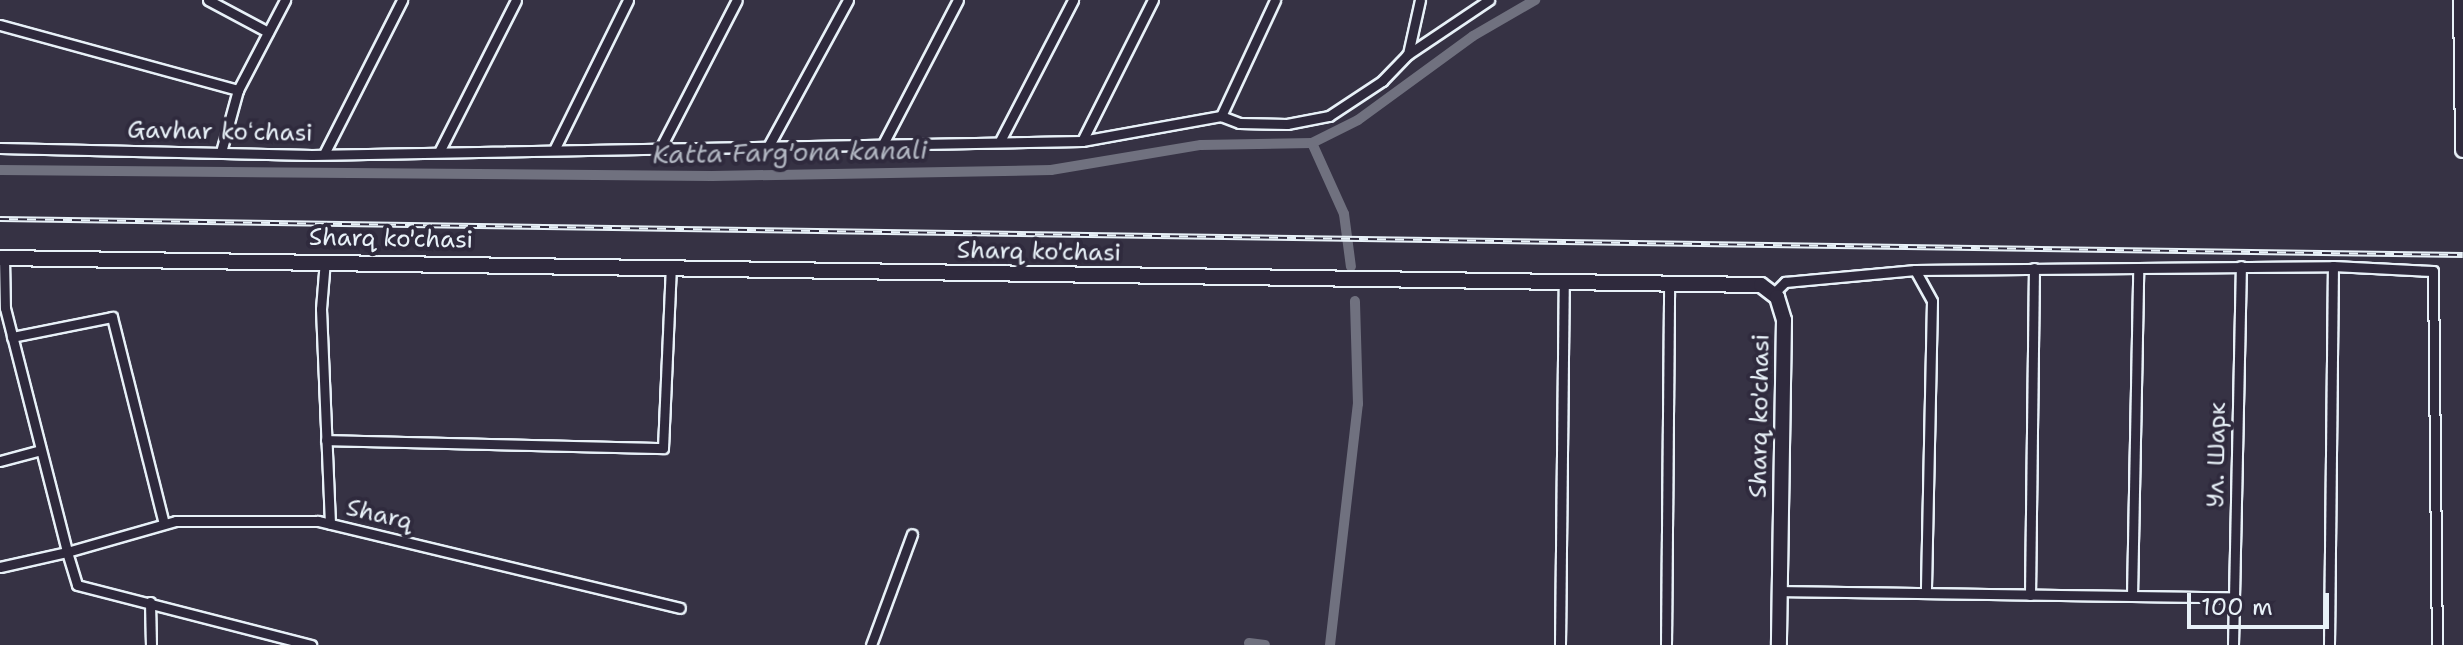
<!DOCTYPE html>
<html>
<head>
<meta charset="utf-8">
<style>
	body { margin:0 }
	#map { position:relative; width:2463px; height:645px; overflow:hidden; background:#363244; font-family:"Shantell Sans",sans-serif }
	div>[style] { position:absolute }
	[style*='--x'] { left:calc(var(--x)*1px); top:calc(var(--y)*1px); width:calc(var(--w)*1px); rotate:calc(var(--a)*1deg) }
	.canal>* { height:10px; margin:-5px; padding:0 5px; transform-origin:5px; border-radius:5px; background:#70717f }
	.roads { filter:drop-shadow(2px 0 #e8f1f8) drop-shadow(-2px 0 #e8f1f8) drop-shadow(0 2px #e8f1f8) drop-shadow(0 -2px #e8f1f8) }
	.street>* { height:9px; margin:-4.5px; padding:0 4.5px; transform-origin:4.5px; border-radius:4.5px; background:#2f2a3d }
	.secondary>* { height:14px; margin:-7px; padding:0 7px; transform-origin:7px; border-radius:7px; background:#2f2a3d }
	.rail>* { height:6px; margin-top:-3px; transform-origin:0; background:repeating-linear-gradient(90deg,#2f2a3d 0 9px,#e8f1f8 0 18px); box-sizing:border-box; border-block:2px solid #e8f1f8 }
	span { translate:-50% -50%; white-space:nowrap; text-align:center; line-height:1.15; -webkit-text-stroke:8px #2f2a3d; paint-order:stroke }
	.street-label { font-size:24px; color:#e8f1f8 }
	.water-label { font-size:26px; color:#b2b7c2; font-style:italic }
	.scale { position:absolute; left:2187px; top:593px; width:142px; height:36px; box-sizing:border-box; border:4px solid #e8f1f8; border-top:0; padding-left:10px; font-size:24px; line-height:28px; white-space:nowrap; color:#e8f1f8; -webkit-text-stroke:6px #2f2a3d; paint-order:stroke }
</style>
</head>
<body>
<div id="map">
	<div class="canal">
		<div style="--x:1312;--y:143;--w:78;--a:65.7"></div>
		<div style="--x:1344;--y:214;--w:53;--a:82.5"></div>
		<div style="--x:0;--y:170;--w:712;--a:0.48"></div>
		<div style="--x:712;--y:176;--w:339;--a:-1"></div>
		<div style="--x:1051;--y:170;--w:152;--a:-9.5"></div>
		<div style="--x:1201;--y:145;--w:111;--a:-1"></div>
		<div style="--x:1312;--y:143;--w:51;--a:-26.6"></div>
		<div style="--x:1358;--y:120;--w:142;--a:-36.1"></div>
		<div style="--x:1473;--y:36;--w:72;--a:-30.1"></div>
		<div style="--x:1249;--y:643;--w:16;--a:7"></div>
		<div style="--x:1330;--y:645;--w:243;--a:-83.4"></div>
		<div style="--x:1358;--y:404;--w:103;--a:-91.7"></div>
	</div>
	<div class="roads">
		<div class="street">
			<div style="--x:208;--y:0;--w:68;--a:28.1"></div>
			<div style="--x:0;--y:25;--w:247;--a:15.3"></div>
			<div style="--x:1408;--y:54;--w:55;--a:-77.5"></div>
			<div style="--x:1221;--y:116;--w:128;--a:-65"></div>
			<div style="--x:1000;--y:141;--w:159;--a:-62.6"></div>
			<div style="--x:1082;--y:141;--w:158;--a:-63.3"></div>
			<div style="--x:884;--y:142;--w:160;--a:-62.5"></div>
			<div style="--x:769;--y:145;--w:165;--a:-61.4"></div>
			<div style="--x:661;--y:147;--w:165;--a:-62.7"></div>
			<div style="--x:0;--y:148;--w:312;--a:1.3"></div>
			<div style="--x:312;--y:155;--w:770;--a:-1.04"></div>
			<div style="--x:1082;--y:141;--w:141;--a:-10.2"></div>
			<div style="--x:1221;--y:116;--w:19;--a:21"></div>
			<div style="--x:1239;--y:123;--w:48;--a:1.2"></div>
			<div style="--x:1287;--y:124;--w:43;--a:-10.8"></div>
			<div style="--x:1329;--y:116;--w:64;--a:-33.4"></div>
			<div style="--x:1382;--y:81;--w:36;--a:-46"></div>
			<div style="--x:1407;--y:55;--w:99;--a:-33.9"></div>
			<div style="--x:554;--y:150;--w:167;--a:-63.7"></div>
			<div style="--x:221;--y:152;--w:64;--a:-74.7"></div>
			<div style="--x:238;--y:90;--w:102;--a:-62.4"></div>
			<div style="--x:439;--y:152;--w:170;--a:-63.1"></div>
			<div style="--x:324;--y:154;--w:173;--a:-63.1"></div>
			<div style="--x:4;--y:258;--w:50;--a:88.9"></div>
			<div style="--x:5;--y:308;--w:252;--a:75.7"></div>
			<div style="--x:67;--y:552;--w:113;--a:-15.9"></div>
			<div style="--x:176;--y:521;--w:142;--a:0"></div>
			<div style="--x:318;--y:521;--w:372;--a:13.5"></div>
			<div style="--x:325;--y:260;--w:49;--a:94.7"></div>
			<div style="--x:321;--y:309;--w:215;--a:87.6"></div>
			<div style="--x:1915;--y:270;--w:35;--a:61"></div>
			<div style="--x:1932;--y:301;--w:292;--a:91.2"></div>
			<div style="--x:1774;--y:293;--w:16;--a:-45"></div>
			<div style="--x:1785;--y:282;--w:131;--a:-5.3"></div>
			<div style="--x:1915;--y:270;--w:418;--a:-0.5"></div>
			<div style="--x:2333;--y:266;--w:100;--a:2.9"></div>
			<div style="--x:2433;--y:271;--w:374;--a:89.4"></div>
			<div style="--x:12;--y:337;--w:102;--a:-11.3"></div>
			<div style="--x:112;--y:317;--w:213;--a:75.9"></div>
			<div style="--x:326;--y:440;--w:337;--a:1.4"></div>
			<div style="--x:663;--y:448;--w:180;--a:-87.5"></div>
			<div style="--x:0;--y:461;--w:42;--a:-15"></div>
			<div style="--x:0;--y:567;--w:69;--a:-12.6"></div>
			<div style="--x:67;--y:552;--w:34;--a:73"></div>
			<div style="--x:77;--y:585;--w:242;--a:14.4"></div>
			<div style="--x:1779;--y:591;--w:455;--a:0.8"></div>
			<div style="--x:2030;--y:595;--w:327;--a:-89.3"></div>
			<div style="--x:2132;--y:596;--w:326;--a:-88.9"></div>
			<div style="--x:150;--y:602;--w:43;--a:88.7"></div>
			<div style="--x:871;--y:645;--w:118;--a:-69.7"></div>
			<div style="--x:1560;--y:645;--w:362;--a:-89.4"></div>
			<div style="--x:1666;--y:645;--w:364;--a:-89.5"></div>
			<div style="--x:2233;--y:645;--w:379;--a:-88.8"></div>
			<div style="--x:2329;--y:645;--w:379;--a:-89.4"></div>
		</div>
		<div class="secondary">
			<div style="--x:2461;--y:0;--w:150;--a:89.2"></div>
			<div style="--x:0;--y:258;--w:1761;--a:0.88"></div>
			<div style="--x:1761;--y:285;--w:20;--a:37"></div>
			<div style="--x:1777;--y:297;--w:24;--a:73"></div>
			<div style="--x:1784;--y:320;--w:325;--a:90.9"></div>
		</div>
	</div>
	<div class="rail">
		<div style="--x:0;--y:219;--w:2463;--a:0.84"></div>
	</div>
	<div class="street-label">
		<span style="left:220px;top:132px;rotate:1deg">Gavhar koʻchasi</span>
		<span style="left:391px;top:239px;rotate:1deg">Sharq ko'chasi</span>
		<span style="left:1039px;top:252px;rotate:1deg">Sharq ko'chasi</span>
		<span style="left:1760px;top:416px;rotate:-89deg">Sharq ko'chasi</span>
		<span style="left:2217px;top:455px;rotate:-89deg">Ул. Шарк</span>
		<span style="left:379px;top:515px;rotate:13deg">Sharq</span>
	</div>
	<div class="water-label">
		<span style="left:790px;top:152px;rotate:-1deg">Katta Farg'ona kanali</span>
	</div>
	<div class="scale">100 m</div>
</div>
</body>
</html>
